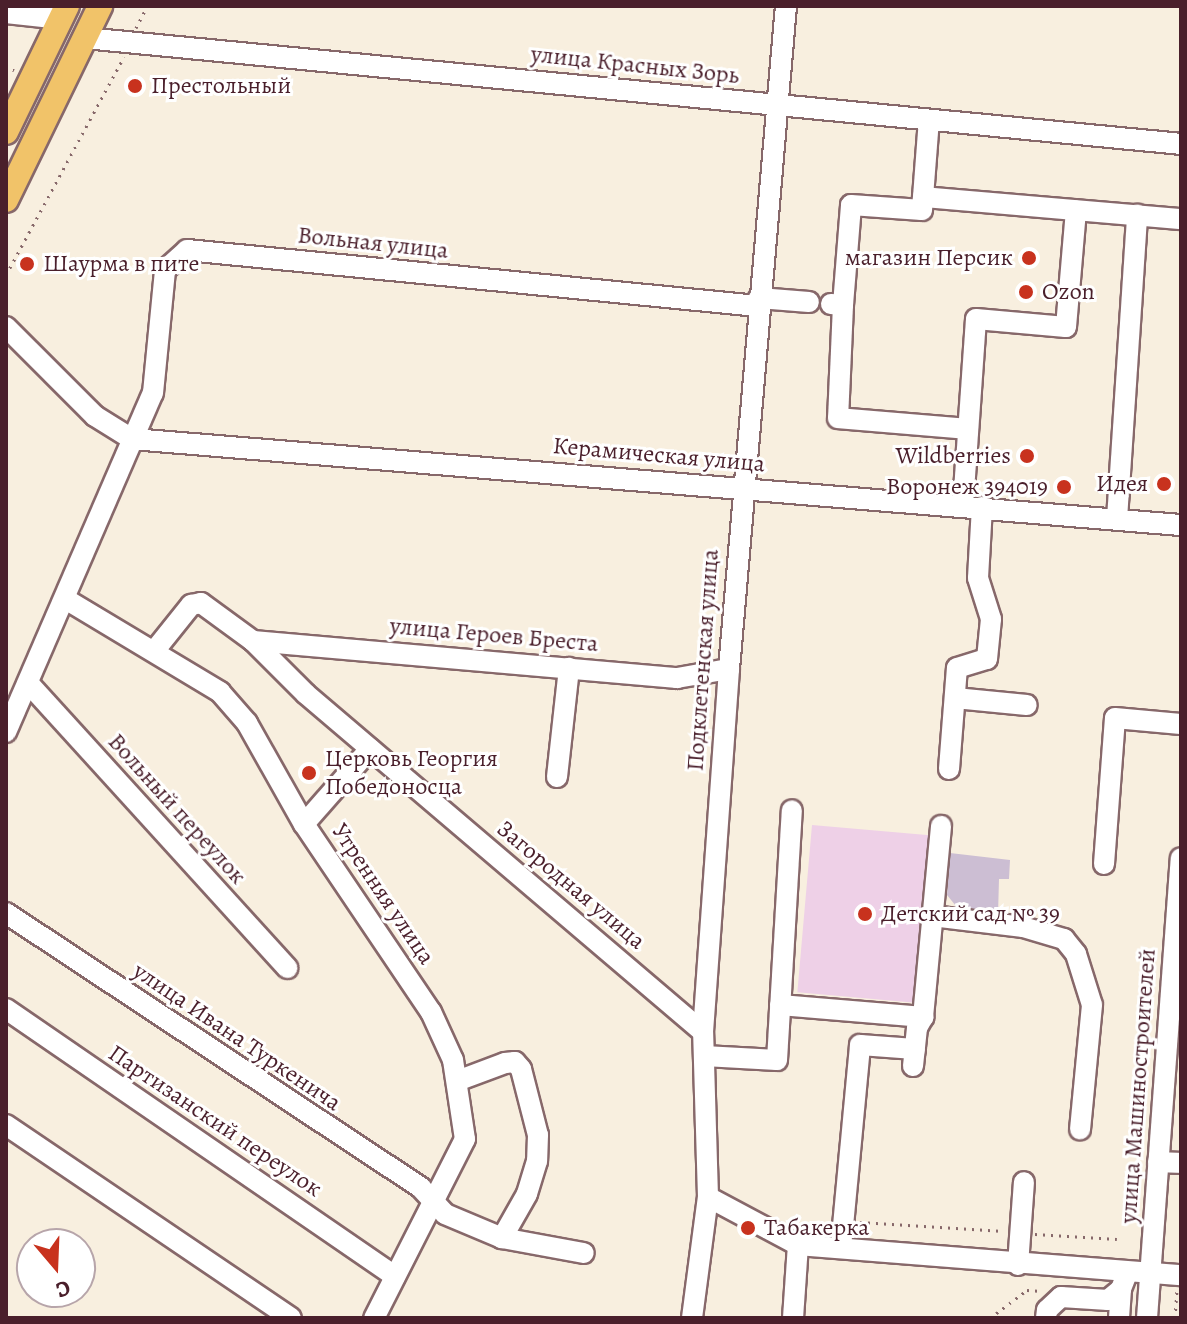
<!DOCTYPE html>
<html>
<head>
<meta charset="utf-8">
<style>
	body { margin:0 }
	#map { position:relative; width:1187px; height:1324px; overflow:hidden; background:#f8efdf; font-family:Alegreya,serif }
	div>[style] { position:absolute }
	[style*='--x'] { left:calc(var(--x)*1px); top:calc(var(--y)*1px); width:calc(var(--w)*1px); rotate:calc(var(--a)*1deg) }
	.built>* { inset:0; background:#eed0e7; transform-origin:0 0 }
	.industrial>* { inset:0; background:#ccbed3 }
	.path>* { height:3px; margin-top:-1.5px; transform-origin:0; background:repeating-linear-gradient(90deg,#87686a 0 2px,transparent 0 8px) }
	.roads { filter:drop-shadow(2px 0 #87686a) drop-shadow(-2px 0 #87686a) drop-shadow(0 2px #87686a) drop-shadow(0 -2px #87686a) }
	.minor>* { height:20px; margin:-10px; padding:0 10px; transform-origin:10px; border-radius:10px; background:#fff }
	.major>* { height:24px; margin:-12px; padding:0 12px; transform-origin:12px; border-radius:12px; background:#f1c369 }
	.dots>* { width:22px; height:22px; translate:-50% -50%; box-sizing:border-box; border:4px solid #fff; border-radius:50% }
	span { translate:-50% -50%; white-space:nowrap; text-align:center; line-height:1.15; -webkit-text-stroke:6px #fff; paint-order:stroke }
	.street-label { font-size:24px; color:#4a1f2b }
	.poi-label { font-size:24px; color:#4a1f2b }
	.left { translate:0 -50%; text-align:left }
	.right { translate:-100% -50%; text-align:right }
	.frame { position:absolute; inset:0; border:8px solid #4a1f2b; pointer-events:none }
	.north { position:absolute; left:16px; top:1228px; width:80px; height:80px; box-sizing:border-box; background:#fff; border:2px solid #b7a5aa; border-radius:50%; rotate:161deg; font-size:22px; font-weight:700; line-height:32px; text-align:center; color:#4a1f2b }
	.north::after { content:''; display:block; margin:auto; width:28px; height:36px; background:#c8321e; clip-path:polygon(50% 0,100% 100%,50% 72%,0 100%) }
</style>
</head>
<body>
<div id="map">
	<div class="built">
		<div style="left:812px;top:825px;width:121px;height:168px;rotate:5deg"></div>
	</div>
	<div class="industrial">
		<div style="clip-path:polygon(950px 853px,1010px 860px,1009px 879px,999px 879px,998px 915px,960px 911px,947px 895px)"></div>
	</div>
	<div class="path">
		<div style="--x:136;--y:28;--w:25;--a:-63"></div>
		<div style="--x:6;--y:66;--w:9;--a:27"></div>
		<div style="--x:6;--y:275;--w:248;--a:-61.6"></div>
		<div style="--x:860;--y:1222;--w:144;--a:3.6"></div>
		<div style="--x:1035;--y:1234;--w:82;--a:3.5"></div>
		<div style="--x:990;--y:1318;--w:46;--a:-37.1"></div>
		<div style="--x:1027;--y:1290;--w:15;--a:4"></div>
		<div style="--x:1175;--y:1318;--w:28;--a:-86"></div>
	</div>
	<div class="roads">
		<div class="minor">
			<div style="--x:6;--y:13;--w:55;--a:6.2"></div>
			<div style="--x:85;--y:38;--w:1101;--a:5.52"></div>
			<div style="--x:923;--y:197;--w:259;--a:4.9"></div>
			<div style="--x:759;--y:298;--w:50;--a:4.6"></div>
			<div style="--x:831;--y:304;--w:12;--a:5"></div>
			<div style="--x:843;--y:305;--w:100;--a:-85.4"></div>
			<div style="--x:851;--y:205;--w:71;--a:4"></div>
			<div style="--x:922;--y:210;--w:90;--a:-85.6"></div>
			<div style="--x:843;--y:305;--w:113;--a:92.5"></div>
			<div style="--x:838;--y:418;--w:130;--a:4.8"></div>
			<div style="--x:6;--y:327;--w:126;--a:45"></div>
			<div style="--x:95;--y:416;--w:44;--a:31.9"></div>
			<div style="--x:132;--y:439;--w:1053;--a:4.69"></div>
			<div style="--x:963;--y:505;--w:186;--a:-86"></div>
			<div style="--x:976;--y:319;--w:90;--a:5.1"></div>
			<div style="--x:1066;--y:327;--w:117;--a:-85.1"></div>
			<div style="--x:1117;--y:519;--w:305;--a:-86.2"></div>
			<div style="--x:67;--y:600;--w:179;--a:31"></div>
			<div style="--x:220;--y:692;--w:41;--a:48.9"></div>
			<div style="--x:247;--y:723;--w:116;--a:60.6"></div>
			<div style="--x:304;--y:824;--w:227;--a:56"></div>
			<div style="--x:431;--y:1012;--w:53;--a:65.4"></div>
			<div style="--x:453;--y:1060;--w:80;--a:81.4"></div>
			<div style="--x:465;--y:1139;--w:201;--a:116.9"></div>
			<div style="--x:253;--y:641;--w:426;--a:5"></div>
			<div style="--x:677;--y:678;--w:53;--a:-9.8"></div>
			<div style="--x:155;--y:650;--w:58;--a:-51.3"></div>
			<div style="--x:191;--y:605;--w:10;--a:-11"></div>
			<div style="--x:201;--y:603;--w:64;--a:36.2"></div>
			<div style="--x:253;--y:641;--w:75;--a:45"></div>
			<div style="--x:306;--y:694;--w:521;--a:40.41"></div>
			<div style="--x:29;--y:684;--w:384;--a:47.7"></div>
			<div style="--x:955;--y:698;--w:72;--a:5.6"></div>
			<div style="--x:6;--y:732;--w:369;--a:-66.6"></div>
			<div style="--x:153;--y:393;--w:124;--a:-84.4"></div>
			<div style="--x:165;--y:270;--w:30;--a:-42"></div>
			<div style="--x:187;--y:250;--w:574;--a:5.6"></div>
			<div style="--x:949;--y:769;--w:101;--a:-85.5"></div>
			<div style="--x:957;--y:668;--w:31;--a:-17"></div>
			<div style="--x:987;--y:659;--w:40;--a:-84.3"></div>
			<div style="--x:991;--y:619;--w:43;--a:-107.6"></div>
			<div style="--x:978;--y:578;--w:71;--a:-86.8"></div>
			<div style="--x:557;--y:777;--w:110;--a:-83.7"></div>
			<div style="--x:304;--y:824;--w:100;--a:-48.7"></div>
			<div style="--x:1104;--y:864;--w:146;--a:-85.7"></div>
			<div style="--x:1115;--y:718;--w:66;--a:5.2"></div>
			<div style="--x:6;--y:913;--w:498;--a:33.5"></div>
			<div style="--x:421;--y:1188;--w:35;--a:47"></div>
			<div style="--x:445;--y:1214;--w:62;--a:22.8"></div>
			<div style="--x:502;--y:1238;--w:83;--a:10.4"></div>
			<div style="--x:932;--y:916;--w:92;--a:6.9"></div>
			<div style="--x:1023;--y:927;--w:43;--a:16.3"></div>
			<div style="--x:1064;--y:939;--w:19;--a:51"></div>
			<div style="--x:1076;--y:954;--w:53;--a:72.6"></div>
			<div style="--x:1092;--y:1005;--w:125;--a:95.5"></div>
			<div style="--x:780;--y:1005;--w:144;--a:4.8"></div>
			<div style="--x:6;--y:1009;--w:472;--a:34.5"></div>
			<div style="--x:704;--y:1056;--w:73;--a:3.1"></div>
			<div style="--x:777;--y:1060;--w:250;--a:-86.6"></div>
			<div style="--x:913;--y:1066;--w:38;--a:-84"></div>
			<div style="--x:917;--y:1028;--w:13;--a:-61"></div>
			<div style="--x:923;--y:1017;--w:192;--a:-84.6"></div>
			<div style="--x:457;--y:1081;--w:51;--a:-20.6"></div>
			<div style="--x:505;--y:1063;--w:10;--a:-6"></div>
			<div style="--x:515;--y:1062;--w:9;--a:49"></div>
			<div style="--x:521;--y:1069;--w:68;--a:75.6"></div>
			<div style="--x:538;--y:1135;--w:26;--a:92"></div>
			<div style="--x:537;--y:1161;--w:34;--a:107"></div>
			<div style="--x:527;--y:1194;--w:51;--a:119.6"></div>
			<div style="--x:6;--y:1125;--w:344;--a:34.1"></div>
			<div style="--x:1158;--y:1162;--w:23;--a:2"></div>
			<div style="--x:708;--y:1197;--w:102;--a:28.1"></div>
			<div style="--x:798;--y:1245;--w:384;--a:4.5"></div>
			<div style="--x:841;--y:1247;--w:203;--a:-84.6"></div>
			<div style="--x:860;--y:1045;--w:55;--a:4.2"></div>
			<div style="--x:1018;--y:1265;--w:83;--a:-85.9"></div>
			<div style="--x:692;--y:1318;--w:122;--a:-82.5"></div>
			<div style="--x:708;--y:1197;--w:165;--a:-91.7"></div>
			<div style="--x:703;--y:1032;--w:364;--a:-85.9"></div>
			<div style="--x:729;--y:669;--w:665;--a:-85.09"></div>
			<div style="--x:793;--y:1318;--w:73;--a:-86.1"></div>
			<div style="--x:1046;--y:1318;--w:8;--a:-83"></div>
			<div style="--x:1047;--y:1310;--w:19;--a:-43"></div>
			<div style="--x:1061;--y:1297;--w:47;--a:3.7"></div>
			<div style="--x:1108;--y:1300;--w:17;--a:-40"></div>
			<div style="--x:1121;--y:1289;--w:17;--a:-69"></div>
			<div style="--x:1119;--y:1318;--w:29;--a:-86"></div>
			<div style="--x:1147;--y:1318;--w:461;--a:-85.8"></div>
		</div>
		<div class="major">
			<div style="--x:6;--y:132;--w:140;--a:-64.2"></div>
			<div style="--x:6;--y:200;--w:216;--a:-64.1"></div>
		</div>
	</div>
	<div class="dots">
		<div style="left:135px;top:86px;background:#c8321e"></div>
		<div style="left:1029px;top:258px;background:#c8321e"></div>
		<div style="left:27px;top:264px;background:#c8321e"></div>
		<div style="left:1026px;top:292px;background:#c8321e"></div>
		<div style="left:1027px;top:456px;background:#c8321e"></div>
		<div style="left:1164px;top:484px;background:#c8321e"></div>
		<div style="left:1064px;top:487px;background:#c8321e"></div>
		<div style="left:309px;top:773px;background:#c8321e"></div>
		<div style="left:865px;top:914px;background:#c8321e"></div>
		<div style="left:748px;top:1228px;background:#c8321e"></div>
	</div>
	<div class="street-label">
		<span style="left:635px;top:65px;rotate:6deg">улица Красных Зорь</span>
		<span style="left:373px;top:243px;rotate:6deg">Вольная улица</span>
		<span style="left:659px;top:455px;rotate:5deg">Керамическая улица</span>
		<span style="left:494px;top:635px;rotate:5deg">улица Героев Бреста</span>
		<span style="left:703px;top:660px;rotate:-86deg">Подклетенская улица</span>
		<span style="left:177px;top:809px;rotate:48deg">Вольный переулок</span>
		<span style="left:571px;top:885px;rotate:40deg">Загородная улица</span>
		<span style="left:383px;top:894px;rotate:56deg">Утренняя улица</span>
		<span style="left:237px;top:1037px;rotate:34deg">улица Ивана Туркенича</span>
		<span style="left:1138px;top:1086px;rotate:-86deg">улица Машиностроителей</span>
		<span style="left:215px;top:1121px;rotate:34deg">Партизанский переулок</span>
	</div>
	<div class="poi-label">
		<span class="left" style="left:151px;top:86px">Престольный</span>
		<span class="right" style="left:1013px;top:258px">магазин Персик</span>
		<span class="left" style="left:43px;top:264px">Шаурма в пите</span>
		<span class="left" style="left:1042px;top:292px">Ozon</span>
		<span class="right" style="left:1011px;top:456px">Wildberries</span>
		<span class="right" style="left:1148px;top:484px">Идея</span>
		<span class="right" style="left:1048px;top:487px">Воронеж 394019</span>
		<span class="left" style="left:325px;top:773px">Церковь Георгия<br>Победоносца</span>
		<span class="left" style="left:881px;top:914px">Детский сад № 39</span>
		<span class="left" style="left:764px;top:1228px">Табакерка</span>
	</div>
	<div class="frame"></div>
	<div class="north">С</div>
</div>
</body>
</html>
